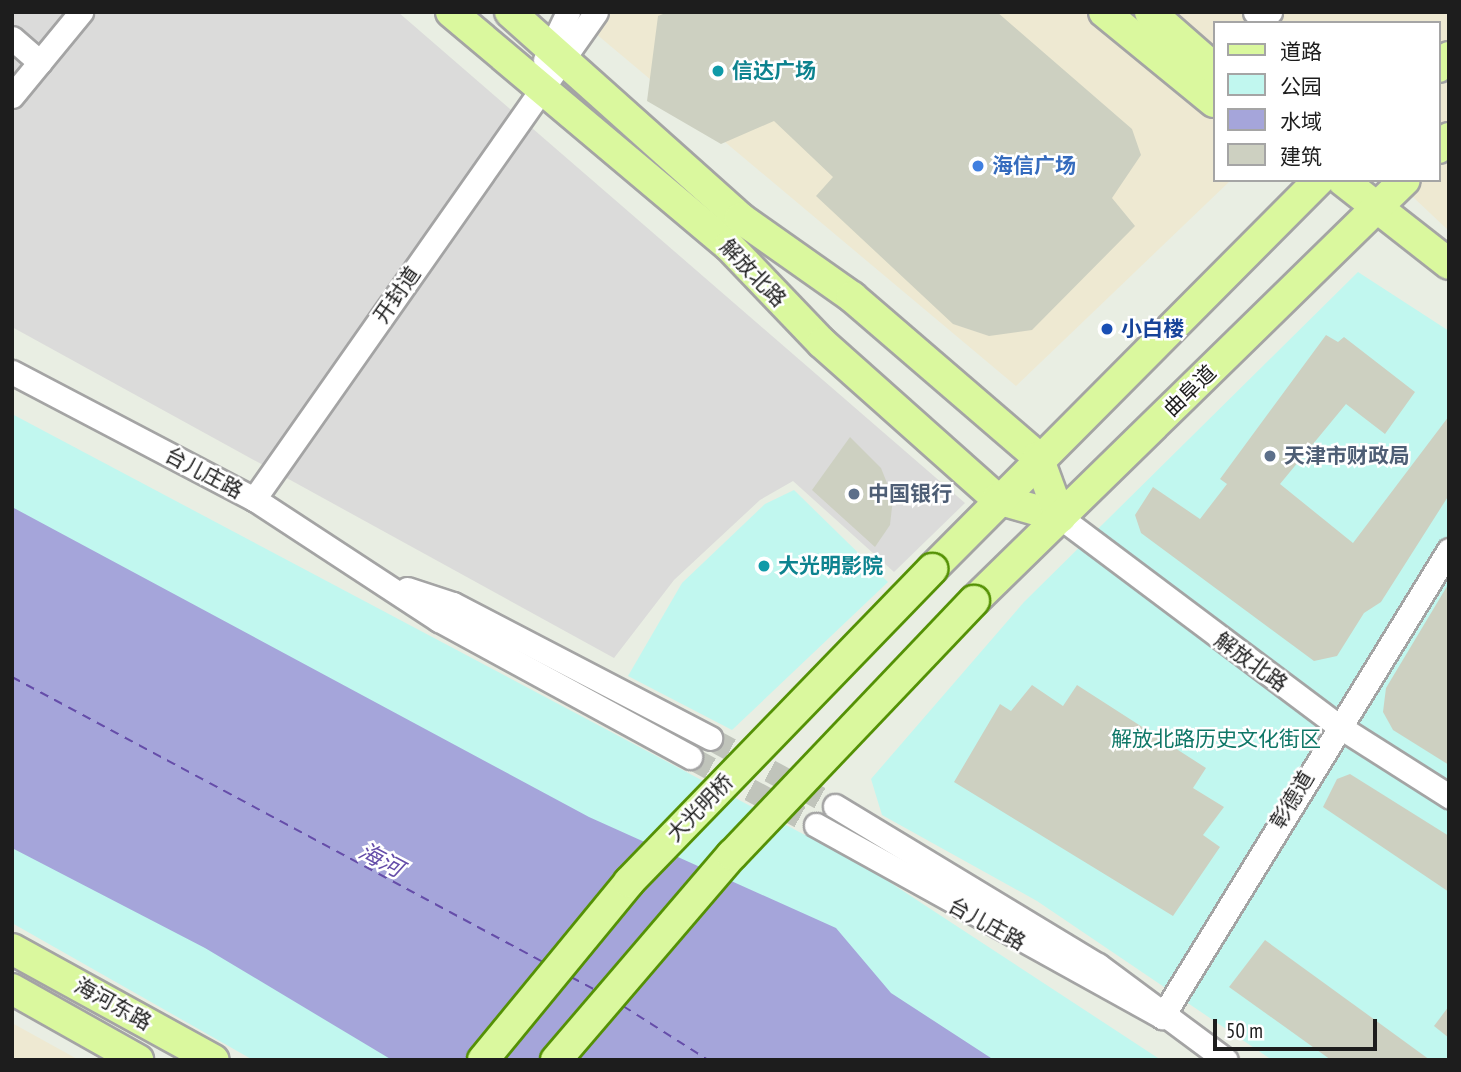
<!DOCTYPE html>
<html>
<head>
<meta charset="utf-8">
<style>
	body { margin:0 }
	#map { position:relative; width:1461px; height:1072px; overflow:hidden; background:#e9eee3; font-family:"PT Sans Narrow","Noto Sans SC",sans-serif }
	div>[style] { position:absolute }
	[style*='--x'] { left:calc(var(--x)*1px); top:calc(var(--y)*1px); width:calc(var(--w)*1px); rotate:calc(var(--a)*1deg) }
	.residential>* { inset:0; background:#dbdbda }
	.commercial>* { inset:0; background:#eee9d2 }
	.park>* { inset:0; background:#c1f7ef }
	.water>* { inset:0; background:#a5a5da }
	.ferry>* { height:2px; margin-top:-1px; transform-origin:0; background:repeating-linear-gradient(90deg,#654da9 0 9px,transparent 0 16px) }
	.building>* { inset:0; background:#cdd0c1 }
	.minor-tunnel>* { height:23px; margin-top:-11.5px; transform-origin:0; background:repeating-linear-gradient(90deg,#c0c4bb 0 23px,transparent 0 34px) }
	.roads { filter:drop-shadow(2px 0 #a4a4a4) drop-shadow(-2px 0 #a4a4a4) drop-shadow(0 2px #a4a4a4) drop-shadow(0 -2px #a4a4a4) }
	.minor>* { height:23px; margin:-11.5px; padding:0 11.5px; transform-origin:11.5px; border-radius:11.5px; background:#fff }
	.major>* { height:30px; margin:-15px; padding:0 15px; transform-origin:15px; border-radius:15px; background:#daf89e }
	.bridges { filter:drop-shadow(2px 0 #549105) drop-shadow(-2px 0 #549105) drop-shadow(0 2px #549105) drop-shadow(0 -2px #549105) }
	.major-bridge>* { height:30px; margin:-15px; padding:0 15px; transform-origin:15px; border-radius:15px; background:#daf89e }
	.dots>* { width:19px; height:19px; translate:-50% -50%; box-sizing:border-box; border:4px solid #fff; border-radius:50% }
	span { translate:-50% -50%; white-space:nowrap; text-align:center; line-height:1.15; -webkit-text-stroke:5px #fff; paint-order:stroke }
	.culture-label { font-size:21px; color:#0d838f; font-weight:700 }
	.left { translate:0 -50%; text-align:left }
	.shop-label { font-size:21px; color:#366cbe; font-weight:700 }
	.street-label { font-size:21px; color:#1d1d1d }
	.transit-label { font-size:21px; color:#164399; font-weight:700 }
	.service-label { font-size:21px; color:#4e5e75; font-weight:700 }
	.park-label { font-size:21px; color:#0f7767 }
	.water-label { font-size:23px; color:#654da9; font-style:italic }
	.frame { position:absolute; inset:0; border:14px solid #1d1d1d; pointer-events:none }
	.legend { position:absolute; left:1213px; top:21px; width:228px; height:161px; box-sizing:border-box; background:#fff; border:2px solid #a5a5a5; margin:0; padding:9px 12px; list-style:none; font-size:21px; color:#1d1d1d }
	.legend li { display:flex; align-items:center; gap:14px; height:35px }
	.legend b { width:35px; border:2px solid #a5a5a5 }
	.scale { position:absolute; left:1213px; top:1019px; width:164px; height:32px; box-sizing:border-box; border:4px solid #1d1d1d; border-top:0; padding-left:9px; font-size:21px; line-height:24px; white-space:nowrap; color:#1d1d1d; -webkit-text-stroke:5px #fff; paint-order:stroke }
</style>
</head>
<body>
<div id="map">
	<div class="residential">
		<div style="clip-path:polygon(12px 12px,398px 12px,965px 503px,894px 572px,793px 481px,760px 500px,674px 580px,614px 658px,12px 327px)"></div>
	</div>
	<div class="commercial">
		<div style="clip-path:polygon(570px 12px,1449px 12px,1449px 231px,1395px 180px,1438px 180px,1438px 23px,1214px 23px,1214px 180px,1231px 180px,1016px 386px)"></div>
		<div style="clip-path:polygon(12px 1023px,79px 1060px,12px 1060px)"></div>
	</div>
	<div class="park">
		<div style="clip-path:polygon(1358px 272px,1449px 331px,1449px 1060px,1272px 1060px,1037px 901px,882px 815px,871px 779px,1024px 602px)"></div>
		<div style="clip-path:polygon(12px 414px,871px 870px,1161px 1060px,253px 1060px,12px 923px)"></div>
		<div style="clip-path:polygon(794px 490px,888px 582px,732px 730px,628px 676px,682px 583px,765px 504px)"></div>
	</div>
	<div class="water">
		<div style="clip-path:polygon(12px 507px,589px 817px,836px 928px,891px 993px,994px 1060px,392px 1060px,205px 948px,12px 848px)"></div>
	</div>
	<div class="ferry">
		<div style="--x:12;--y:677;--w:605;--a:28.22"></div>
		<div style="--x:571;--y:977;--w:30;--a:28"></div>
		<div style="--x:623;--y:1006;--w:101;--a:32.4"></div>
	</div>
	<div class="building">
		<div style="clip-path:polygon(668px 12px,997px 12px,1132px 129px,1141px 155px,1112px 198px,1135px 226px,1032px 330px,989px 336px,953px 324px,816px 196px,833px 177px,774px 121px,721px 144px,647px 101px,658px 16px)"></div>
		<div style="clip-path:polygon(1326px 335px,1338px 342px,1344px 337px,1415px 392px,1385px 434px,1346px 404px,1280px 484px,1353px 543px,1449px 416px,1449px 495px,1381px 602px,1364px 613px,1337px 656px,1314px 661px,1141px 533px,1135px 515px,1153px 487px,1200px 519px,1227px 484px,1220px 479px)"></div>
		<div style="clip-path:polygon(850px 437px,881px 468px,893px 498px,890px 525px,875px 547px,812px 490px)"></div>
		<div style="clip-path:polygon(1449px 583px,1449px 765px,1393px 730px,1383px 712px,1386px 688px)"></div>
		<div style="clip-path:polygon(1032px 685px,1063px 706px,1077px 685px,1206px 768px,1193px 788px,1224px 807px,1203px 835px,1220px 847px,1173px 916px,954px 782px,1000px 704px,1011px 711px)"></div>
		<div style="clip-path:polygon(1350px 774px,1449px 836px,1449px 892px,1323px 807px,1337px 779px)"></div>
		<div style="clip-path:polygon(1265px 940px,1430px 1060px,1331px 1060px,1229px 987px)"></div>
		<div style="clip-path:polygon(1449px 1006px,1449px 1038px,1434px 1026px)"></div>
	</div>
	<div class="minor-tunnel">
		<div style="--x:710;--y:738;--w:142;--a:28.5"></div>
		<div style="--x:690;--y:757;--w:143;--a:28.4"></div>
	</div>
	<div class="roads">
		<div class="minor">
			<div style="--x:1255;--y:12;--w:11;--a:41"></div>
			<div style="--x:1263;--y:19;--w:10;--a:-45"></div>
			<div style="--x:12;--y:38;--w:37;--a:41"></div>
			<div style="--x:545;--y:60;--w:53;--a:-64.4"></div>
			<div style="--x:12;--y:96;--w:109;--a:-50.6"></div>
			<div style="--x:12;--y:372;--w:273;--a:27.7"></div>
			<div style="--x:254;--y:499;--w:221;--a:33.2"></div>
			<div style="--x:439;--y:620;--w:286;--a:28.6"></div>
			<div style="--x:254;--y:499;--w:595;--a:-54.92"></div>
			<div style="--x:1060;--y:517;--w:346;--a:36.9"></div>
			<div style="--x:1337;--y:725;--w:133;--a:32.4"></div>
			<div style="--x:407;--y:589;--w:48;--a:18.1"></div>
			<div style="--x:453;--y:604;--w:290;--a:27.5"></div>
			<div style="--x:835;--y:806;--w:307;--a:31.2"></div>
			<div style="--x:1098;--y:965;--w:159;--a:36.6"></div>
			<div style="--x:816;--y:825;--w:396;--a:29"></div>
			<div style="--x:1162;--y:1017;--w:548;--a:-58.43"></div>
		</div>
		<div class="major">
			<div style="--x:451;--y:12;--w:363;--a:40.1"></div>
			<div style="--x:729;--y:246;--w:134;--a:46.2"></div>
			<div style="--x:822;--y:343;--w:234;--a:41.7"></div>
			<div style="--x:997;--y:499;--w:66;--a:15.9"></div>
			<div style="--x:510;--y:12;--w:309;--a:41.8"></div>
			<div style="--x:740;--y:218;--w:137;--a:35.2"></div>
			<div style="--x:852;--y:297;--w:245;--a:40.7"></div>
			<div style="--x:1038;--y:457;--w:64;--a:69.9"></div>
			<div style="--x:1104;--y:12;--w:142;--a:39.3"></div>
			<div style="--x:1150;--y:12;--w:85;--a:41.2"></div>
			<div style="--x:1438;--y:67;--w:15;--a:-42"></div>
			<div style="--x:1438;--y:148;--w:15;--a:-42"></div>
			<div style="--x:1342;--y:180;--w:136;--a:38.1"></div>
			<div style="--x:932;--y:569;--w:549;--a:-45.15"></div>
			<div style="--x:974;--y:601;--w:602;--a:-44.33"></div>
			<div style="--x:12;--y:949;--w:230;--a:28.8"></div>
			<div style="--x:12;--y:989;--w:145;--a:29.4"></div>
		</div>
	</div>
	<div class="bridges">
		<div class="major-bridge">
			<div style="--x:483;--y:1060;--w:230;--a:-50.6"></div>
			<div style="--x:629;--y:882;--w:436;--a:-45.9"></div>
			<div style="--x:556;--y:1060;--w:270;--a:-49.4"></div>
			<div style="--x:732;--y:855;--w:351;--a:-46.4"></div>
		</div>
	</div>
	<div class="dots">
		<div style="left:718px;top:71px;background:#0f9aa8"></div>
		<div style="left:978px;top:166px;background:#3f7fe0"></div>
		<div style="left:1107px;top:329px;background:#1a4fb4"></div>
		<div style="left:1270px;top:456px;background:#5c6f8a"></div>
		<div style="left:854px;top:494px;background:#5c6f8a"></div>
		<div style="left:764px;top:566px;background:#0f9aa8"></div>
	</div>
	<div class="culture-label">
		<span class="left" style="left:732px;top:71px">信达广场</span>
		<span class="left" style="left:778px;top:566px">大光明影院</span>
	</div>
	<div class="shop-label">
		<span class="left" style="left:992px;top:166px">海信广场</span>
	</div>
	<div class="street-label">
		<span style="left:753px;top:273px;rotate:46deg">解放北路</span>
		<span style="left:397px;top:295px;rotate:-55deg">开封道</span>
		<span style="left:1190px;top:391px;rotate:-44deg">曲阜道</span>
		<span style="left:204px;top:473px;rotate:28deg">台儿庄路</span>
		<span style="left:1251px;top:662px;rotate:36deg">解放北路</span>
		<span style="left:1292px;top:800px;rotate:-59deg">彰德道</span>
		<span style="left:700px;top:808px;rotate:-46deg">大光明桥</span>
		<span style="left:987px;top:924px;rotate:29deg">台儿庄路</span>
		<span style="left:113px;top:1004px;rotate:29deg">海河东路</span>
	</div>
	<div class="transit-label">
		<span class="left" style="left:1121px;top:329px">小白楼</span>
	</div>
	<div class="service-label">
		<span class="left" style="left:1284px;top:456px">天津市财政局</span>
		<span class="left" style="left:868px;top:494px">中国银行</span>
	</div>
	<div class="park-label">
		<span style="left:1216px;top:739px">解放北路历史文化街区</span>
	</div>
	<div class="water-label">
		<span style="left:381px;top:860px;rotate:28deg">海河</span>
	</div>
	<div class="frame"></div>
	<ul class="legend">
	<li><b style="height:9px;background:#daf89e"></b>道路</li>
	<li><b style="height:19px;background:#c1f7ef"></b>公园</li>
	<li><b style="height:19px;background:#a5a5da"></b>水域</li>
	<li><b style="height:19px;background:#cdd0c1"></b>建筑</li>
	</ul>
	<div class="scale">50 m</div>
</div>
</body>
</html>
